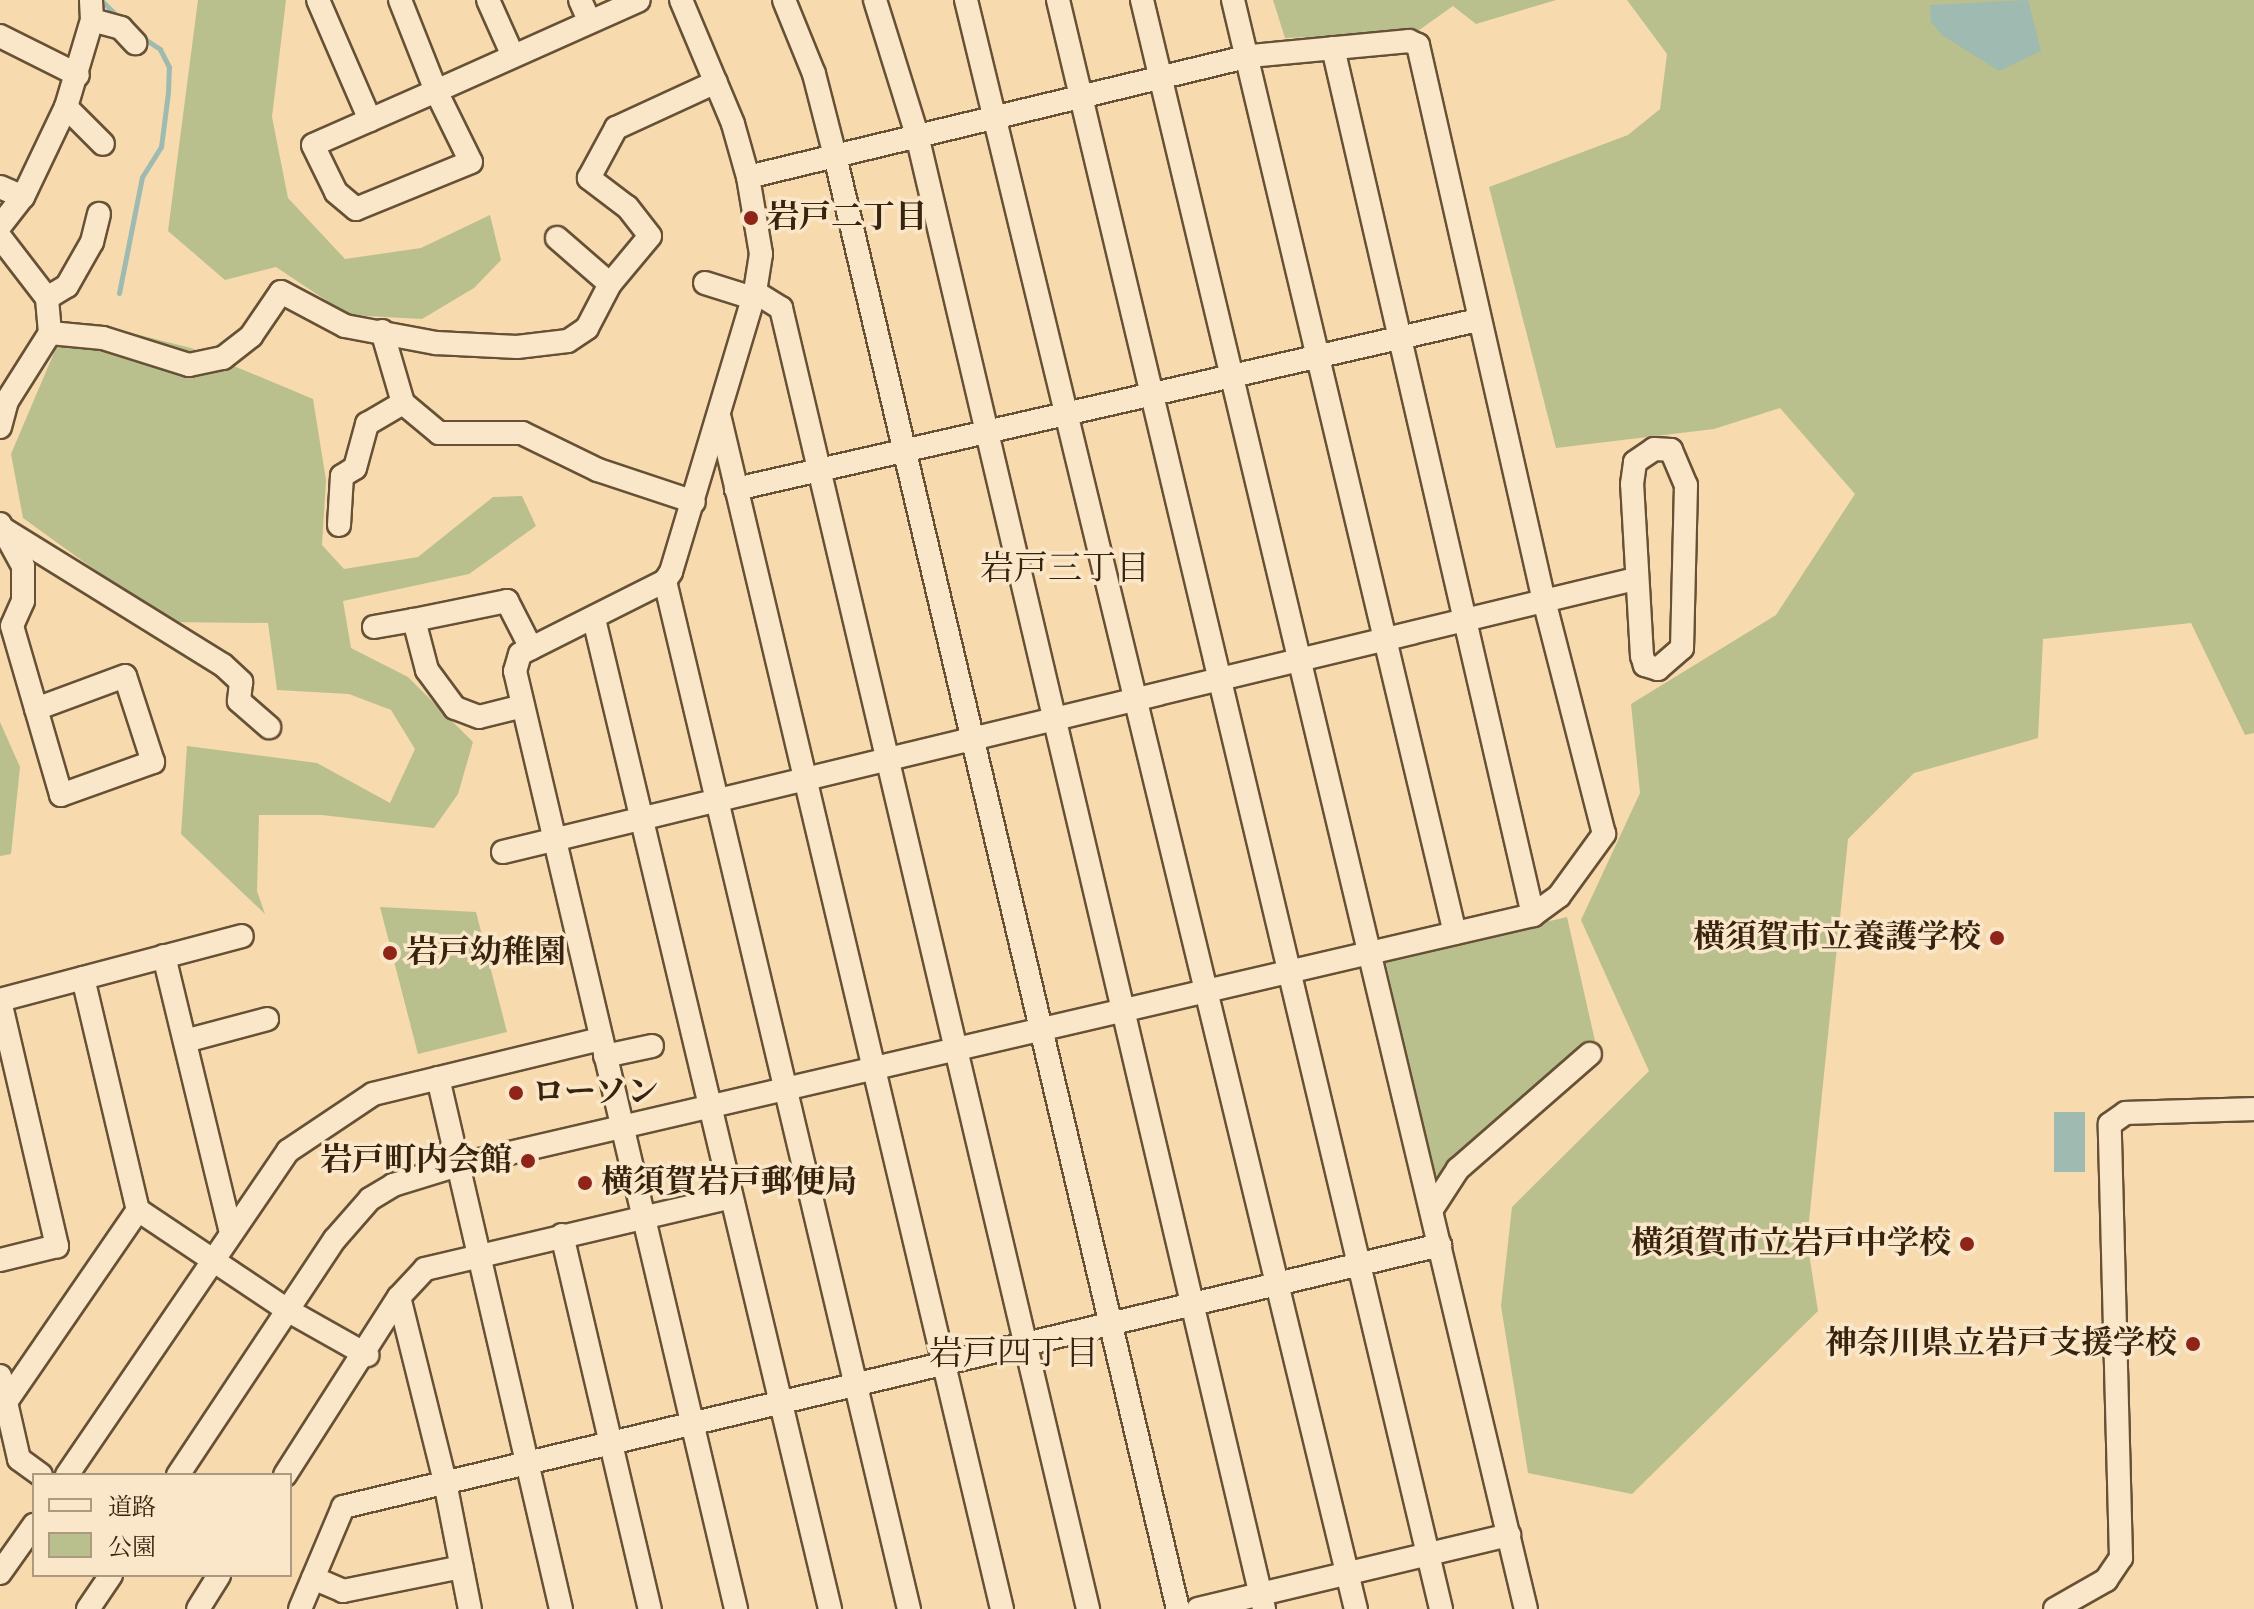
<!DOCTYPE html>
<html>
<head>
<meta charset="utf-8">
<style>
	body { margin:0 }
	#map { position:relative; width:2254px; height:1609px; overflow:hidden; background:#f7daad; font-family:"IM FELL DW Pica","Noto Serif JP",serif }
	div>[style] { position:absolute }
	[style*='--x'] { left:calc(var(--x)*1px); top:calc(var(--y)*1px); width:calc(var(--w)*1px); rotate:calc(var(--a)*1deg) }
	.green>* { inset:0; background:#b9c08d }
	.water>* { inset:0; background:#9ebab1; transform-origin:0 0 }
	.stream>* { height:5px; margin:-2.5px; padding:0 2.5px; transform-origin:2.5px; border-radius:2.5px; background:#9ebab1 }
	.roads { filter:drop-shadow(2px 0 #675136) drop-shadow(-2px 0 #675136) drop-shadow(0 2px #675136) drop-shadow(0 -2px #675136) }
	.minor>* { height:22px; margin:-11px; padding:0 11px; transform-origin:11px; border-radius:11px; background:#fae7ca }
	.dots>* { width:22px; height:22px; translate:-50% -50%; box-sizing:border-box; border:4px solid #fae7ca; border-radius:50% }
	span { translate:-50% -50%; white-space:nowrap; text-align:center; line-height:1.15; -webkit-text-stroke:7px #fae7ca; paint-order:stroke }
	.poi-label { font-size:32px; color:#37230e; font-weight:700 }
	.left { translate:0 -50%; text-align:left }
	.right { translate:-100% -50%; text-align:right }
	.neighbourhood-label { font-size:34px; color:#37230e }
	.legend { position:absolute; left:32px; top:1473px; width:260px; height:104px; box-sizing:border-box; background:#fae7ca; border:2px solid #ac997f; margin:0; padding:10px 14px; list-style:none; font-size:24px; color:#37230e }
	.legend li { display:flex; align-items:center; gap:16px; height:40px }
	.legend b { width:40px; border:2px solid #ac997f }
</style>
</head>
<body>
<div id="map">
	<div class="green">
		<div style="clip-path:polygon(198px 0,286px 0,272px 117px,288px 198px,345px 259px,421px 248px,490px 215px,501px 260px,474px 288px,422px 319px,348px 315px,276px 267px,225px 280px,168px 231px)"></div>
		<div style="clip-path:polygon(1273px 0,1556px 0,1476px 24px,1453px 6px,1415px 33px,1285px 38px)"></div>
		<div style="clip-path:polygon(1627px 0,2254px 0,2254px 733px,2245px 735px,2191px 623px,2043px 639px,2038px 738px,1914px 773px,1848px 839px,1807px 1241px,1818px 1311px,1632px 1494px,1528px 1473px,1501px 1306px,1512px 1207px,1649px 1071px,1581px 920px,1640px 793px,1631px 704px,1776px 615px,1855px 494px,1780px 408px,1714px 429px,1556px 448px,1489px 187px,1628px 135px,1660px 109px,1667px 54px)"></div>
		<div style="clip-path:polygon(92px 323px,191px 348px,313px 399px,326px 480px,322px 545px,344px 569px,418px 557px,493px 497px,522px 496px,536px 526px,469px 574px,343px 601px,351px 648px,408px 677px,473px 742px,458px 794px,434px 828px,322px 815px,259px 815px,257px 891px,265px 914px,181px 834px,187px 746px,317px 763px,390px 803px,415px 749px,391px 710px,349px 694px,277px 690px,268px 623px,167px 622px,23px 518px,11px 454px,59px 341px)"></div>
		<div style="clip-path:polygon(0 722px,20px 767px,11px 854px,0 856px)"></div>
		<div style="clip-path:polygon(380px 907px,476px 912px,507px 1032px,418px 1054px)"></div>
		<div style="clip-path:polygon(1567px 917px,1595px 1041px,1450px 1170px,1437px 1190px,1385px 959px)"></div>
	</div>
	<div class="water">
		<div style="clip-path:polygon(2028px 0,2041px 51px,1999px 71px,1942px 35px,1931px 22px,1930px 5px)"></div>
		<div style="left:2054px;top:1112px;width:31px;height:60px"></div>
	</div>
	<div class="stream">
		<div style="--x:101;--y:0;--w:27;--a:45"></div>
		<div style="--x:119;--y:293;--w:118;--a:-78.8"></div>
		<div style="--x:142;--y:177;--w:36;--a:-58"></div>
		<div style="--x:161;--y:147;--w:55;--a:-82.7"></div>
		<div style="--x:168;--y:92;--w:25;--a:-88"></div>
		<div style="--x:169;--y:67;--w:20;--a:-117"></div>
		<div style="--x:160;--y:49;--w:24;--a:-147"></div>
	</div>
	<div class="roads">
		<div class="minor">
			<div style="--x:318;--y:0;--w:131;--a:66.6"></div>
			<div style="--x:400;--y:0;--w:98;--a:68.4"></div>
			<div style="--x:436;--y:91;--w:79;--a:63.8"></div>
			<div style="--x:471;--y:162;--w:124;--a:157.8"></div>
			<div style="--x:356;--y:209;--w:26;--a:-140"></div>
			<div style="--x:336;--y:192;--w:52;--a:-116.1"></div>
			<div style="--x:313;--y:145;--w:134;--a:-23.7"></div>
			<div style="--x:436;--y:91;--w:222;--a:-24.1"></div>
			<div style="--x:488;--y:0;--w:61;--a:65.9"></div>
			<div style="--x:580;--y:0;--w:24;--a:66"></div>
			<div style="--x:681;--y:0;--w:134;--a:67.2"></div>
			<div style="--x:733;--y:124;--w:55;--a:74.2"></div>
			<div style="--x:748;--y:177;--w:78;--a:80.4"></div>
			<div style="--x:761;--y:254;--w:38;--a:99"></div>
			<div style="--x:755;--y:292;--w:292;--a:106.7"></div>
			<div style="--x:671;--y:572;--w:11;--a:124"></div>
			<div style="--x:665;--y:581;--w:162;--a:153.3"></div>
			<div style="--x:520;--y:654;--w:18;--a:106"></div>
			<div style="--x:515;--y:671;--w:964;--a:76.74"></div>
			<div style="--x:784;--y:0;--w:80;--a:67.9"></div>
			<div style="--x:814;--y:74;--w:85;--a:75.6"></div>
			<div style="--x:835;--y:156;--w:1493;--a:76.72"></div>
			<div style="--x:875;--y:0;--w:141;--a:72.7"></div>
			<div style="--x:917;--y:135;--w:1514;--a:76.75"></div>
			<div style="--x:966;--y:0;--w:1656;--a:76.38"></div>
			<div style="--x:1058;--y:0;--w:1654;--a:76.61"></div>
			<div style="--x:1142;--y:0;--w:1654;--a:76.58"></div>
			<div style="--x:1233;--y:0;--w:959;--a:76.62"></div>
			<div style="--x:92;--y:20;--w:30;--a:15"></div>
			<div style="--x:121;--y:28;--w:21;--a:47"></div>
			<div style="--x:0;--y:36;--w:87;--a:26.6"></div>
			<div style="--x:1333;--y:48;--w:890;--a:77.01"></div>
			<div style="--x:66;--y:107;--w:52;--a:45"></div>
			<div style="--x:0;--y:187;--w:25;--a:23"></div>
			<div style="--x:0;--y:226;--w:37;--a:-52"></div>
			<div style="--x:23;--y:197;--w:100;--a:-64.5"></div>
			<div style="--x:66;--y:107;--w:91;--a:-73.4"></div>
			<div style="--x:92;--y:20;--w:20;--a:-93"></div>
			<div style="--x:0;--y:237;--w:77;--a:52.4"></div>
			<div style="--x:557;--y:238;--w:70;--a:41"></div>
			<div style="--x:705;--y:283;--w:50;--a:17.4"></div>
			<div style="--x:755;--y:292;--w:31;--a:32"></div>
			<div style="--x:781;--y:308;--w:1337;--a:76.72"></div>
			<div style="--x:382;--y:331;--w:75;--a:73.7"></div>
			<div style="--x:403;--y:403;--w:47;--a:39.8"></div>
			<div style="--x:439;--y:433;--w:83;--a:0"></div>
			<div style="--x:522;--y:433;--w:85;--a:26"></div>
			<div style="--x:598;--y:470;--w:101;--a:18.4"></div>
			<div style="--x:50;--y:333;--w:53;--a:5.4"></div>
			<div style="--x:103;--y:338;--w:90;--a:17.4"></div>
			<div style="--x:189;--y:365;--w:35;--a:-12"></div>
			<div style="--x:223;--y:358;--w:36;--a:-38"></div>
			<div style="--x:251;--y:336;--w:53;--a:-55.7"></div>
			<div style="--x:281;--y:292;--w:72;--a:28"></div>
			<div style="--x:345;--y:326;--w:93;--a:10.6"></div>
			<div style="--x:436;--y:343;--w:81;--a:2.8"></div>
			<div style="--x:517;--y:347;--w:51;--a:-6.7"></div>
			<div style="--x:568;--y:341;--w:23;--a:-34"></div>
			<div style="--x:587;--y:328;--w:50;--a:-62.4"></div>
			<div style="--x:610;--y:284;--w:62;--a:-50.2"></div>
			<div style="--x:650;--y:236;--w:37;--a:-128"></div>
			<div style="--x:627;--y:207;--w:48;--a:-142.7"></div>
			<div style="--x:589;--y:178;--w:57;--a:-61.6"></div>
			<div style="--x:616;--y:128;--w:110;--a:-24.7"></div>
			<div style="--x:720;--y:419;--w:1223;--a:76.67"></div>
			<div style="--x:0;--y:427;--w:27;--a:-75"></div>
			<div style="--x:7;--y:401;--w:80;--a:-57.7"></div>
			<div style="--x:50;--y:333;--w:35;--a:-95"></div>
			<div style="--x:47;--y:298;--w:23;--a:-31"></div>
			<div style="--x:67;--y:286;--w:51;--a:-60.4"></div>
			<div style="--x:92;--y:242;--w:29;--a:-76"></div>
			<div style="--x:1654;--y:449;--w:17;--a:3"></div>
			<div style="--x:1671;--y:450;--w:38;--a:67"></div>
			<div style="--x:1686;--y:485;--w:163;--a:91.4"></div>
			<div style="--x:1682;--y:648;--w:32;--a:139"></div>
			<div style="--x:1658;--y:669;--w:14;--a:-163"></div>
			<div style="--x:1645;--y:665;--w:9;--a:-108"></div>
			<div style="--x:1642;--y:656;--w:172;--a:-93.3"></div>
			<div style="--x:1632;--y:484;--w:22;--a:-82"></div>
			<div style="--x:1635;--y:462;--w:23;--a:-34"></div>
			<div style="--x:736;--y:489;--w:761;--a:-12.83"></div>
			<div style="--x:0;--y:524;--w:48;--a:61.3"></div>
			<div style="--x:23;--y:566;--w:35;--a:90"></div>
			<div style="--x:23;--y:601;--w:27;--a:114"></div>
			<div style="--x:12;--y:626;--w:176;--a:73.8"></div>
			<div style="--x:61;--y:795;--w:98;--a:-19.7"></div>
			<div style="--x:153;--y:762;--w:90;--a:-108"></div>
			<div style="--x:125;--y:676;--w:95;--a:159.7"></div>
			<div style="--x:339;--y:525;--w:49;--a:-86.5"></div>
			<div style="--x:342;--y:476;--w:15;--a:-32"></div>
			<div style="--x:355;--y:468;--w:46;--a:-74.7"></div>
			<div style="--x:367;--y:424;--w:42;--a:-30.3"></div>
			<div style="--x:5;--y:530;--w:256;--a:31.8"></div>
			<div style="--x:223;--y:665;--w:25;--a:43"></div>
			<div style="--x:241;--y:682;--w:19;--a:96"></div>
			<div style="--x:239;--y:701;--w:40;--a:41"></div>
			<div style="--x:665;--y:581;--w:1057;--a:76.65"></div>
			<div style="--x:594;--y:619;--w:1018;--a:76.59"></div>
			<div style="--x:374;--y:627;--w:41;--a:-9.9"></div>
			<div style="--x:523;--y:706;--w:45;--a:166"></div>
			<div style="--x:479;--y:717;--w:26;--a:-159"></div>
			<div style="--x:455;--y:708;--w:47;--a:-126.4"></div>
			<div style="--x:427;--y:670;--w:52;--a:-104.6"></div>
			<div style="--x:414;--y:620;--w:95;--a:-11.5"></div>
			<div style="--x:507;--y:601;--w:53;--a:62.9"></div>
			<div style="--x:503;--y:852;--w:1164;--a:-13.56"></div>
			<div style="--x:164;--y:956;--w:284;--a:76.4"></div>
			<div style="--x:83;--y:978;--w:238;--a:76.7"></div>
			<div style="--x:0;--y:1000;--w:250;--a:-14.8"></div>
			<div style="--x:0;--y:1001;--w:252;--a:76.9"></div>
			<div style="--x:57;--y:1246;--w:59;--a:166.2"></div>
			<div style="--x:185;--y:1041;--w:85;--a:-15"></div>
			<div style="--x:605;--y:1056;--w:48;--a:-12"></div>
			<div style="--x:438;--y:1078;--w:545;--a:76.96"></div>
			<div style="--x:1432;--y:1209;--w:48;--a:-57"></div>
			<div style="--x:1458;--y:1169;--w:175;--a:-41.1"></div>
			<div style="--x:562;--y:1235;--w:384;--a:76.8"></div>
			<div style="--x:399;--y:1297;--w:191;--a:76"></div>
			<div style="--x:445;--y:1482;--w:129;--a:78.9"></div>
			<div style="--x:0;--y:1376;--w:85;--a:77.1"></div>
			<div style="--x:19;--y:1459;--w:27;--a:36"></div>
			<div style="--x:6;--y:1402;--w:233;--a:-55.5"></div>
			<div style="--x:138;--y:1210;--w:182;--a:33.8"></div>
			<div style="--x:289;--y:1311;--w:90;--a:29.4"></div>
			<div style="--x:67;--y:1475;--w:392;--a:-55.7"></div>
			<div style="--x:288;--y:1151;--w:102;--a:-33.8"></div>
			<div style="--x:373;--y:1094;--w:235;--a:-13.6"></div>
			<div style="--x:178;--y:1475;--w:283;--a:-56.4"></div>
			<div style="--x:335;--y:1239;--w:53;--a:-48.8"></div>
			<div style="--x:370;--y:1199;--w:27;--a:-31"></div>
			<div style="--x:393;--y:1185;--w:68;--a:-17.1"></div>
			<div style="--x:458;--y:1165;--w:1104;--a:-13.09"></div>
			<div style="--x:1533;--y:915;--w:32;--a:-36"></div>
			<div style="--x:1559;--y:896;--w:77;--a:-54"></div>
			<div style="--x:1604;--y:834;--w:241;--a:-104.4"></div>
			<div style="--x:1544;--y:601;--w:570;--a:-102.77"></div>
			<div style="--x:1418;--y:45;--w:10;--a:-156"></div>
			<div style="--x:1409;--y:41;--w:160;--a:174.6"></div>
			<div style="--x:1250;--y:56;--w:516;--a:166.45"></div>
			<div style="--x:285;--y:1475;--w:211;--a:-57.4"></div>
			<div style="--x:399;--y:1297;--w:38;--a:-47"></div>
			<div style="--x:425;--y:1269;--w:314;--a:-13.2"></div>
			<div style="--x:0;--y:1573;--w:59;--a:-54.7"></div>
			<div style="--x:313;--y:1578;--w:33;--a:23"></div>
			<div style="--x:343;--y:1591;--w:121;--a:-11.4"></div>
			<div style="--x:88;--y:1609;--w:41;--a:-55.9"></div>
			<div style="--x:198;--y:1609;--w:40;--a:-58"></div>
			<div style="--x:300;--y:1609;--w:111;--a:-67.1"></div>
			<div style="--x:343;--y:1507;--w:1128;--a:-13.43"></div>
			<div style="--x:1198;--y:1609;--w:320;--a:-13.4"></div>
			<div style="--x:2055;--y:1609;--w:59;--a:-29.6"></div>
			<div style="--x:2106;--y:1580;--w:27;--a:-56"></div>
			<div style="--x:2121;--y:1558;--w:434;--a:-91.5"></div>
			<div style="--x:2110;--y:1124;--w:19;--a:-35"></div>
			<div style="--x:2126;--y:1113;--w:128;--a:-1.8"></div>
		</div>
	</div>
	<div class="dots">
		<div style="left:751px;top:218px;background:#8f2418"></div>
		<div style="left:1997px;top:938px;background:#8f2418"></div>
		<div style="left:390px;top:953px;background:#8f2418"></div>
		<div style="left:516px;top:1093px;background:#8f2418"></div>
		<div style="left:528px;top:1161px;background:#8f2418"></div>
		<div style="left:585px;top:1183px;background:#8f2418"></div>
		<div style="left:1967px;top:1244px;background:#8f2418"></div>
		<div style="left:2193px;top:1344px;background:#8f2418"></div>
	</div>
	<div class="poi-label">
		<span class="left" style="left:767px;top:218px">岩戸二丁目</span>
		<span class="right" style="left:1981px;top:938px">横須賀市立養護学校</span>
		<span class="left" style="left:406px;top:953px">岩戸幼稚園</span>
		<span class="left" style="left:532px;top:1093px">ローソン</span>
		<span class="right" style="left:512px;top:1161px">岩戸町内会館</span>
		<span class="left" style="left:601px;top:1183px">横須賀岩戸郵便局</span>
		<span class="right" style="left:1951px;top:1244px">横須賀市立岩戸中学校</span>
		<span class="right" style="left:2177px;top:1344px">神奈川県立岩戸支援学校</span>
	</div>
	<div class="neighbourhood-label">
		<span style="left:1065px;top:570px">岩戸三丁目</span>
		<span style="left:1014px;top:1355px">岩戸四丁目</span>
	</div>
	<ul class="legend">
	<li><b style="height:10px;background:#fae7ca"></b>道路</li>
	<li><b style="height:22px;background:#b9c08d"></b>公園</li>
	</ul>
</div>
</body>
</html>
